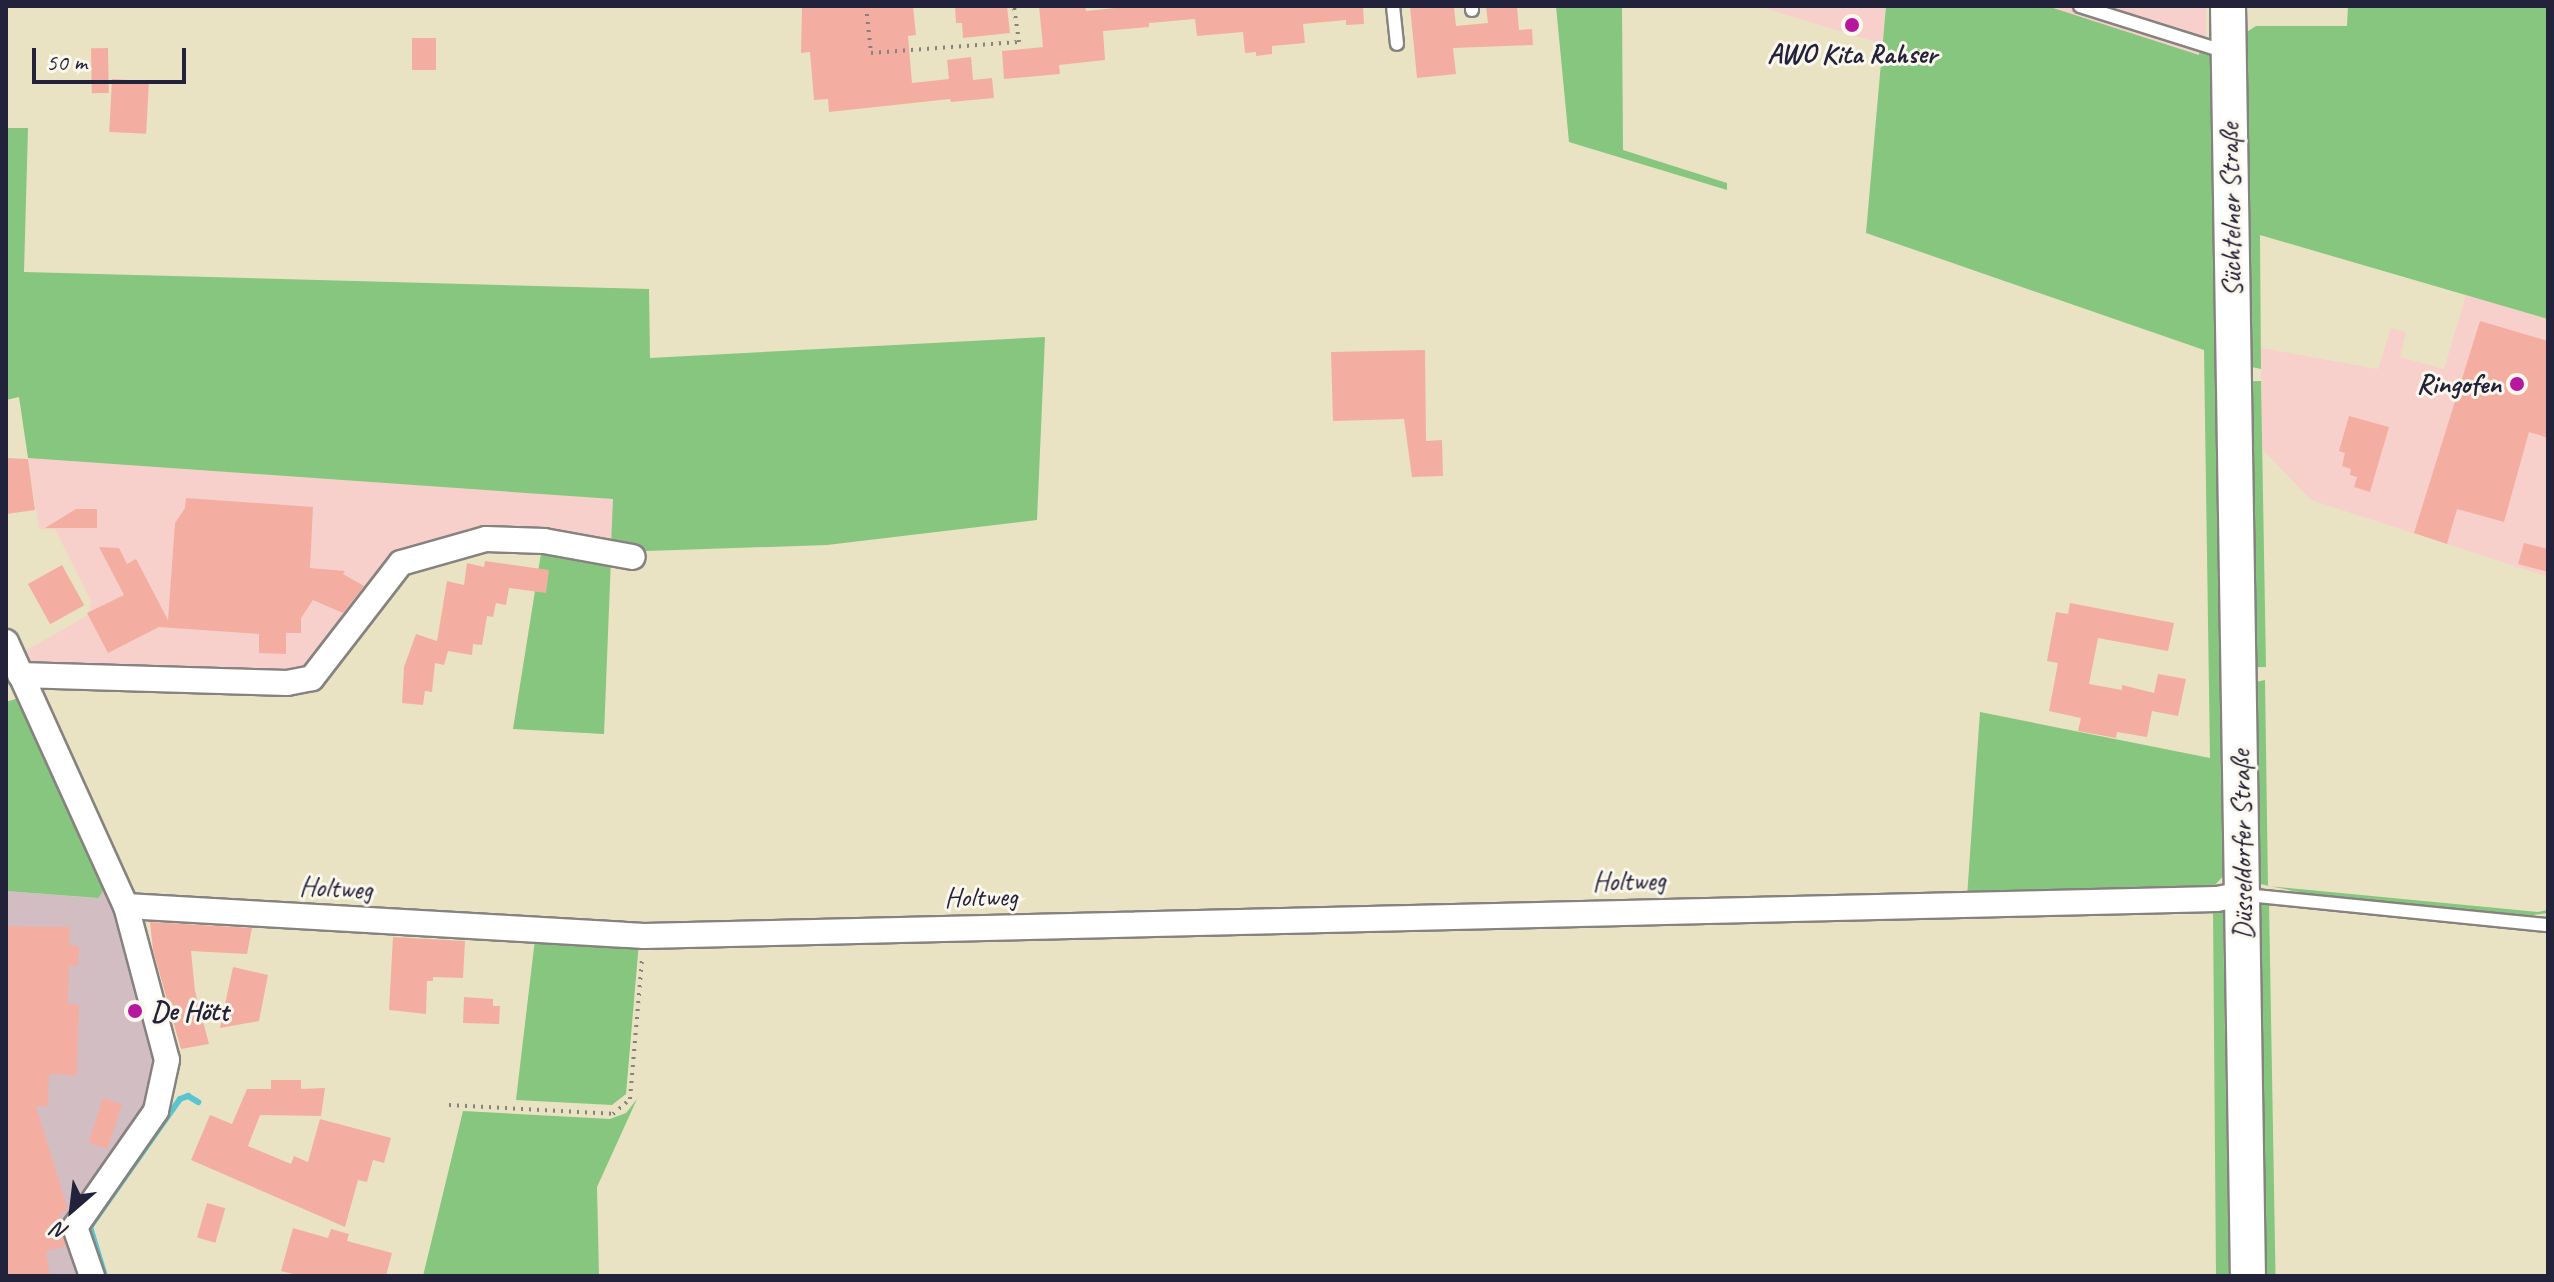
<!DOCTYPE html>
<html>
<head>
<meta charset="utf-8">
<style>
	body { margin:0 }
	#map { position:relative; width:2554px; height:1282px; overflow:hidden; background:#e9e3c3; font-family:Caveat,sans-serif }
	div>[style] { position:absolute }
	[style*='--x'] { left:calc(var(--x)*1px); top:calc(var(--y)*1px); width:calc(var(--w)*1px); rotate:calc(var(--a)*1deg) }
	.built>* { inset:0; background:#f7d0cb }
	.industrial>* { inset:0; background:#d2bec2 }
	.green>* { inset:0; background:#86c67e; transform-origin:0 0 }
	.stream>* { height:6px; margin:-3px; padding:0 3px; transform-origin:3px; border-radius:3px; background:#58c5d0 }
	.building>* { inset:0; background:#f4aea1; transform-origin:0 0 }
	.path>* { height:4px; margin-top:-2px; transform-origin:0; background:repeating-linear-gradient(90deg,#86827f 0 2px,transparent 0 8px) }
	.roads { filter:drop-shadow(2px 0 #86827f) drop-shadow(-2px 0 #86827f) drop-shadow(0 2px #86827f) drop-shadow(0 -2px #86827f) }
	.lane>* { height:12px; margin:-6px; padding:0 6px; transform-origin:6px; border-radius:6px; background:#fff }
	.street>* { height:24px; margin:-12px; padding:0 12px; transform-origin:12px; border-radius:12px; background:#fff }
	.secondary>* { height:34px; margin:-17px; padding:0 17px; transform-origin:17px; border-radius:17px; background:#fff }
	.dots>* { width:22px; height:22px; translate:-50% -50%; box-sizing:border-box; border:4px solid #fbf7ec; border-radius:50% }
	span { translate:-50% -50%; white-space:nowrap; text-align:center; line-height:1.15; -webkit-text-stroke:6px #fbf7ec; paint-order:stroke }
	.poi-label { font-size:28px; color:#22223b; font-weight:700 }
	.right { translate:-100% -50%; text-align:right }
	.left { translate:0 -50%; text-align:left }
	.street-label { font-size:28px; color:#22223b }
	.frame { position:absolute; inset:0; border:8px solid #22223b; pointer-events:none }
	.north { position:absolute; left:32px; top:1170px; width:80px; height:80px; -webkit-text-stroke:6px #fbf7ec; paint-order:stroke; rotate:208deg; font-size:22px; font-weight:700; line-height:32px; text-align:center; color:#22223b }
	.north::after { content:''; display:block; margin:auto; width:28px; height:36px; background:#22223b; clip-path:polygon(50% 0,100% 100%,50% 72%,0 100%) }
	.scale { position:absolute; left:32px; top:48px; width:154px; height:36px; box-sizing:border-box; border:4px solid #22223b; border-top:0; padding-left:10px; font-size:24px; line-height:28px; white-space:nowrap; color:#22223b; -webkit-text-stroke:6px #fbf7ec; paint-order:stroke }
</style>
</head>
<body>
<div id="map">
	<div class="built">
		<div style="clip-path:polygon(1758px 6px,1886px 6px,1882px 44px)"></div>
		<div style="clip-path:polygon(2047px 6px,2206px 6px,2206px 51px,2200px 55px)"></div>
		<div style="clip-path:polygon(2466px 295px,2548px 319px,2548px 577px,2311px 500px,2262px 449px,2261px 348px,2378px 369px,2391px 328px,2406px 332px,2400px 357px,2444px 369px)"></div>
		<div style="clip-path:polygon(28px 458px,614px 499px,611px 546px,404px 554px,314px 665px,296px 674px,38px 667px,20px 654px,88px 615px,91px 601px,55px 529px,39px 529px)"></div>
	</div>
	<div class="industrial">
		<div style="clip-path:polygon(105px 888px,118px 915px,160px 1067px,148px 1110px,67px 1224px,83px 1276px,6px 1276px,6px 891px,97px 898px)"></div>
	</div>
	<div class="green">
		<div style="clip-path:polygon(1556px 6px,1622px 6px,1623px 150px,1727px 183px,1727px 190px,1569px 142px)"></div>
		<div style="clip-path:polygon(1886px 6px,2047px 6px,2199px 55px,2200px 49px,2215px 54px,2230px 869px,2212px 888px,2165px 888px,2156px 897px,1967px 897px,1980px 712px,2210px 758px,2204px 350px,1866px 233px)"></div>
		<div style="clip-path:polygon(2348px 6px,2548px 6px,2548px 319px,2260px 235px,2261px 369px,2252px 367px,2247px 364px,2245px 33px,2256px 26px,2347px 26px)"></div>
		<div style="clip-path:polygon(6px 128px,28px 128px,24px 272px,649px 289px,650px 358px,1045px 337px,1037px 520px,827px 545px,646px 551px,611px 546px,613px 499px,28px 458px,19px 397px,6px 400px)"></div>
		<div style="left:2261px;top:381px;width:286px;height:13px;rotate:89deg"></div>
		<div style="clip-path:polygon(542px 547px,611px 558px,604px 734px,513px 729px)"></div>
		<div style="clip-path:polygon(2265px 680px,2268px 886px,2538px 912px,2548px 910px,2548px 913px,2519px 917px,2308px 894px,2260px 884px,2255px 881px,2252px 683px)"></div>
		<div style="clip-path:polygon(22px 697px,105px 888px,98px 898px,6px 891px,6px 702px)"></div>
		<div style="left:2269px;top:902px;width:374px;height:15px;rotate:89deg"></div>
		<div style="clip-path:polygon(2213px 907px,2223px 911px,2229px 1276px,2216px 1276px)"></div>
		<div style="clip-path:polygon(535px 939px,639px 942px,626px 1094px,612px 1105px,516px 1100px)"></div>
		<div style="clip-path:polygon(637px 1099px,597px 1187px,599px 1276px,423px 1276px,463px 1111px,610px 1119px,626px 1113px)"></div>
	</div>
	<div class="stream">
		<div style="--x:105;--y:1276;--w:51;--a:-107"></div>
		<div style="--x:90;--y:1227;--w:156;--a:-54.9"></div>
		<div style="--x:180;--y:1099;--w:9;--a:-21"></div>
		<div style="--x:188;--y:1096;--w:12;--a:31"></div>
	</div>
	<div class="building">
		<div style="clip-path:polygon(802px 6px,913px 6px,916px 35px,908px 36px,912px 83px,949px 79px,947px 60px,971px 57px,973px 80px,992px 78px,994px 98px,951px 102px,950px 99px,829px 112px,828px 99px,814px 100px,810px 52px,801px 53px)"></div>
		<div style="clip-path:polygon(955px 6px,1007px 6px,1010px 33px,963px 38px,962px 23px,956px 23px)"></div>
		<div style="clip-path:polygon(1039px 6px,1085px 6px,1086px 11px,1134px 6px,1363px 6px,1364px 24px,1346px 25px,1346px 20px,1303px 24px,1305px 43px,1272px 46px,1272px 54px,1256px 56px,1256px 52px,1245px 53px,1243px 32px,1197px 36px,1195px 19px,1149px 23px,1149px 27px,1103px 31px,1105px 60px,1059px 65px,1060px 74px,1004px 79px,1002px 51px,1043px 47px)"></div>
		<div style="clip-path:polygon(1410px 6px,1454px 7px,1456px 26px,1488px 23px,1486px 6px,1517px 6px,1519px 30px,1532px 29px,1533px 45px,1453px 48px,1456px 74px,1417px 78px)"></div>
		<div style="left:412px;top:38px;width:24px;height:32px"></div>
		<div style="left:108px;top:48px;width:45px;height:17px;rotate:89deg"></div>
		<div style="left:112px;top:79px;width:37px;height:53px;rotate:3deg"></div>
		<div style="clip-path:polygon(2480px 321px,2548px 341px,2548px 438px,2529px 432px,2504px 522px,2457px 509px,2447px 544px,2414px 533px)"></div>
		<div style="clip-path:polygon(1425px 350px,1426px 441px,1442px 440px,1443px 476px,1412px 477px,1404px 419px,1333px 421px,1331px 352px)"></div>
		<div style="clip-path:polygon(2349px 416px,2389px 427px,2370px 492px,2354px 487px,2357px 477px,2350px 475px,2351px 469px,2342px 466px,2345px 453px,2339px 451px)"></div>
		<div style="clip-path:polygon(6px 458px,28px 459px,35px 510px,6px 514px)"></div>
		<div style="clip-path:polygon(186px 498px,313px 507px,310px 568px,345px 571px,343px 574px,364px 586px,343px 613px,313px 600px,301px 618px,301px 633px,286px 633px,286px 654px,259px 653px,259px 634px,159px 627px,108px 653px,87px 613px,124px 595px,99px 547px,119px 548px,127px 564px,136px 559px,168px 620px,175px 523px,185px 508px)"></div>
		<div style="clip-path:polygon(76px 509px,97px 509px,97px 528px,45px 528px)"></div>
		<div style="clip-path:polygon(2524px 543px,2548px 549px,2548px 572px,2518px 564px)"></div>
		<div style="clip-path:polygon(485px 561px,549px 570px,546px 593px,509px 588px,506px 605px,496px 603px,493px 617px,487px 616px,482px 645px,473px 644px,472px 655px,448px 651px,444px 665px,435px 663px,432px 692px,425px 691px,423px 705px,402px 703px,404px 667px,416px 634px,437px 641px,447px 581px,464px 585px,467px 563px,484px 567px)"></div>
		<div style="left:62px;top:565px;width:46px;height:39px;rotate:61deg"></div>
		<div style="clip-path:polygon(2070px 603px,2174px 623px,2168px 651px,2098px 638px,2089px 684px,2122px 690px,2122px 685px,2154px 693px,2158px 674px,2186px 679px,2178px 716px,2152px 711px,2147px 737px,2117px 732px,2116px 738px,2078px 731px,2081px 718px,2049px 711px,2058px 663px,2047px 661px,2056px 612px,2068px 614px)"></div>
		<div style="clip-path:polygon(150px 922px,252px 928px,247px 954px,191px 951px,195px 991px,209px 1044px,181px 1049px,153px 950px)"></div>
		<div style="clip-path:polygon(6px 926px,70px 927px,69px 945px,79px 946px,78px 966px,69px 966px,68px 1004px,79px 1005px,77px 1075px,49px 1074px,48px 1106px,36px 1106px,68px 1210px,60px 1213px,66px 1246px,46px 1251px,50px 1276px,6px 1276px)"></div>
		<div style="clip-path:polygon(393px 937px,465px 941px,463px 978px,433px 977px,433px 981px,427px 981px,426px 1014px,389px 1010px)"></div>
		<div style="clip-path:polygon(233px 967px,268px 975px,259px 1021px,220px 1028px)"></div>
		<div style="clip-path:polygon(464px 997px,493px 999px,493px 1006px,500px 1006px,499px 1024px,463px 1023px)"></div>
		<div style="clip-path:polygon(271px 1080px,301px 1080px,301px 1089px,325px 1088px,321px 1116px,260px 1115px,248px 1146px,291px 1164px,294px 1156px,308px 1162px,320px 1119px,391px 1138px,384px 1163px,373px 1160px,367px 1182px,358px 1180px,345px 1227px,191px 1160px,210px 1115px,232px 1124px,247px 1089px,271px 1089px)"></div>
		<div style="left:103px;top:1098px;width:20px;height:47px;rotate:18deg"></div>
		<div style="left:207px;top:1203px;width:19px;height:36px;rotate:16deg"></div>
		<div style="clip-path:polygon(293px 1228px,328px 1238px,331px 1229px,349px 1234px,347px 1241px,392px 1253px,386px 1276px,301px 1276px,281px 1271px)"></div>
	</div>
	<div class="path">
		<div style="--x:866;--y:6;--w:47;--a:83.9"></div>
		<div style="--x:871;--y:53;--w:148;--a:-4.3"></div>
		<div style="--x:1019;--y:42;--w:36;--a:-98"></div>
		<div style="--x:449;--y:1105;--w:164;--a:3.1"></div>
		<div style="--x:613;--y:1114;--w:23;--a:-41"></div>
		<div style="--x:630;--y:1099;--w:142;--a:-85.1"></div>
	</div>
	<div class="roads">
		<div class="lane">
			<div style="--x:1393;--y:6;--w:38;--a:84"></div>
			<div style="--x:1472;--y:6;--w:4;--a:90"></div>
			<div style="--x:2080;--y:6;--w:153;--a:17.5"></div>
			<div style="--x:2246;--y:895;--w:303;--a:5.7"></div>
		</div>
		<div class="street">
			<div style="--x:6;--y:642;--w:290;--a:65.6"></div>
			<div style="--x:126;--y:906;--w:159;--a:75.1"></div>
			<div style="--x:167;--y:1060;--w:52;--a:102.2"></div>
			<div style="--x:156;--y:1111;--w:141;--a:124.9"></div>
			<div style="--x:75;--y:1227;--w:52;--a:70.9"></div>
			<div style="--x:20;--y:675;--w:267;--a:1.7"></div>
			<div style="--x:287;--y:683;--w:25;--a:-11"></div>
			<div style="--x:312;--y:678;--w:145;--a:-52.3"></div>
			<div style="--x:401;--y:563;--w:88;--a:-15.8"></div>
			<div style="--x:486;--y:539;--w:58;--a:2"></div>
			<div style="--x:544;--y:541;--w:90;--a:10.2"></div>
			<div style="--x:126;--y:906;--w:519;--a:3.31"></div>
			<div style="--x:644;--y:936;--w:1573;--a:-1.35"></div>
			<div style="--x:2217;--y:899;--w:26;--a:-11"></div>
		</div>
		<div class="secondary">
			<div style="--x:2228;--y:6;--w:1270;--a:89.1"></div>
		</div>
	</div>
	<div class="dots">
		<div style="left:1852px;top:25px;background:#b5179e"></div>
		<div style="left:2517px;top:384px;background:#b5179e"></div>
		<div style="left:135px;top:1011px;background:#b5179e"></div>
	</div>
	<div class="poi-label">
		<span style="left:1852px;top:54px">AWO Kita Rahser</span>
		<span class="right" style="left:2501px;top:384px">Ringofen</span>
		<span class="left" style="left:151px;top:1011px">De Hött</span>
	</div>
	<div class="street-label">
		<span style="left:2231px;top:210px;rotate:-91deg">Süchtelner Straße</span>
		<span style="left:2242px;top:845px;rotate:-91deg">Düsseldorfer Straße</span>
		<span style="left:1629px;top:881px;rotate:-1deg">Holtweg</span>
		<span style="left:336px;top:888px;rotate:3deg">Holtweg</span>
		<span style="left:981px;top:897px;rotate:-1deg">Holtweg</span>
	</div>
	<div class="frame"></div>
	<div class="north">N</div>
	<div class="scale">50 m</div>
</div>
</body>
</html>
